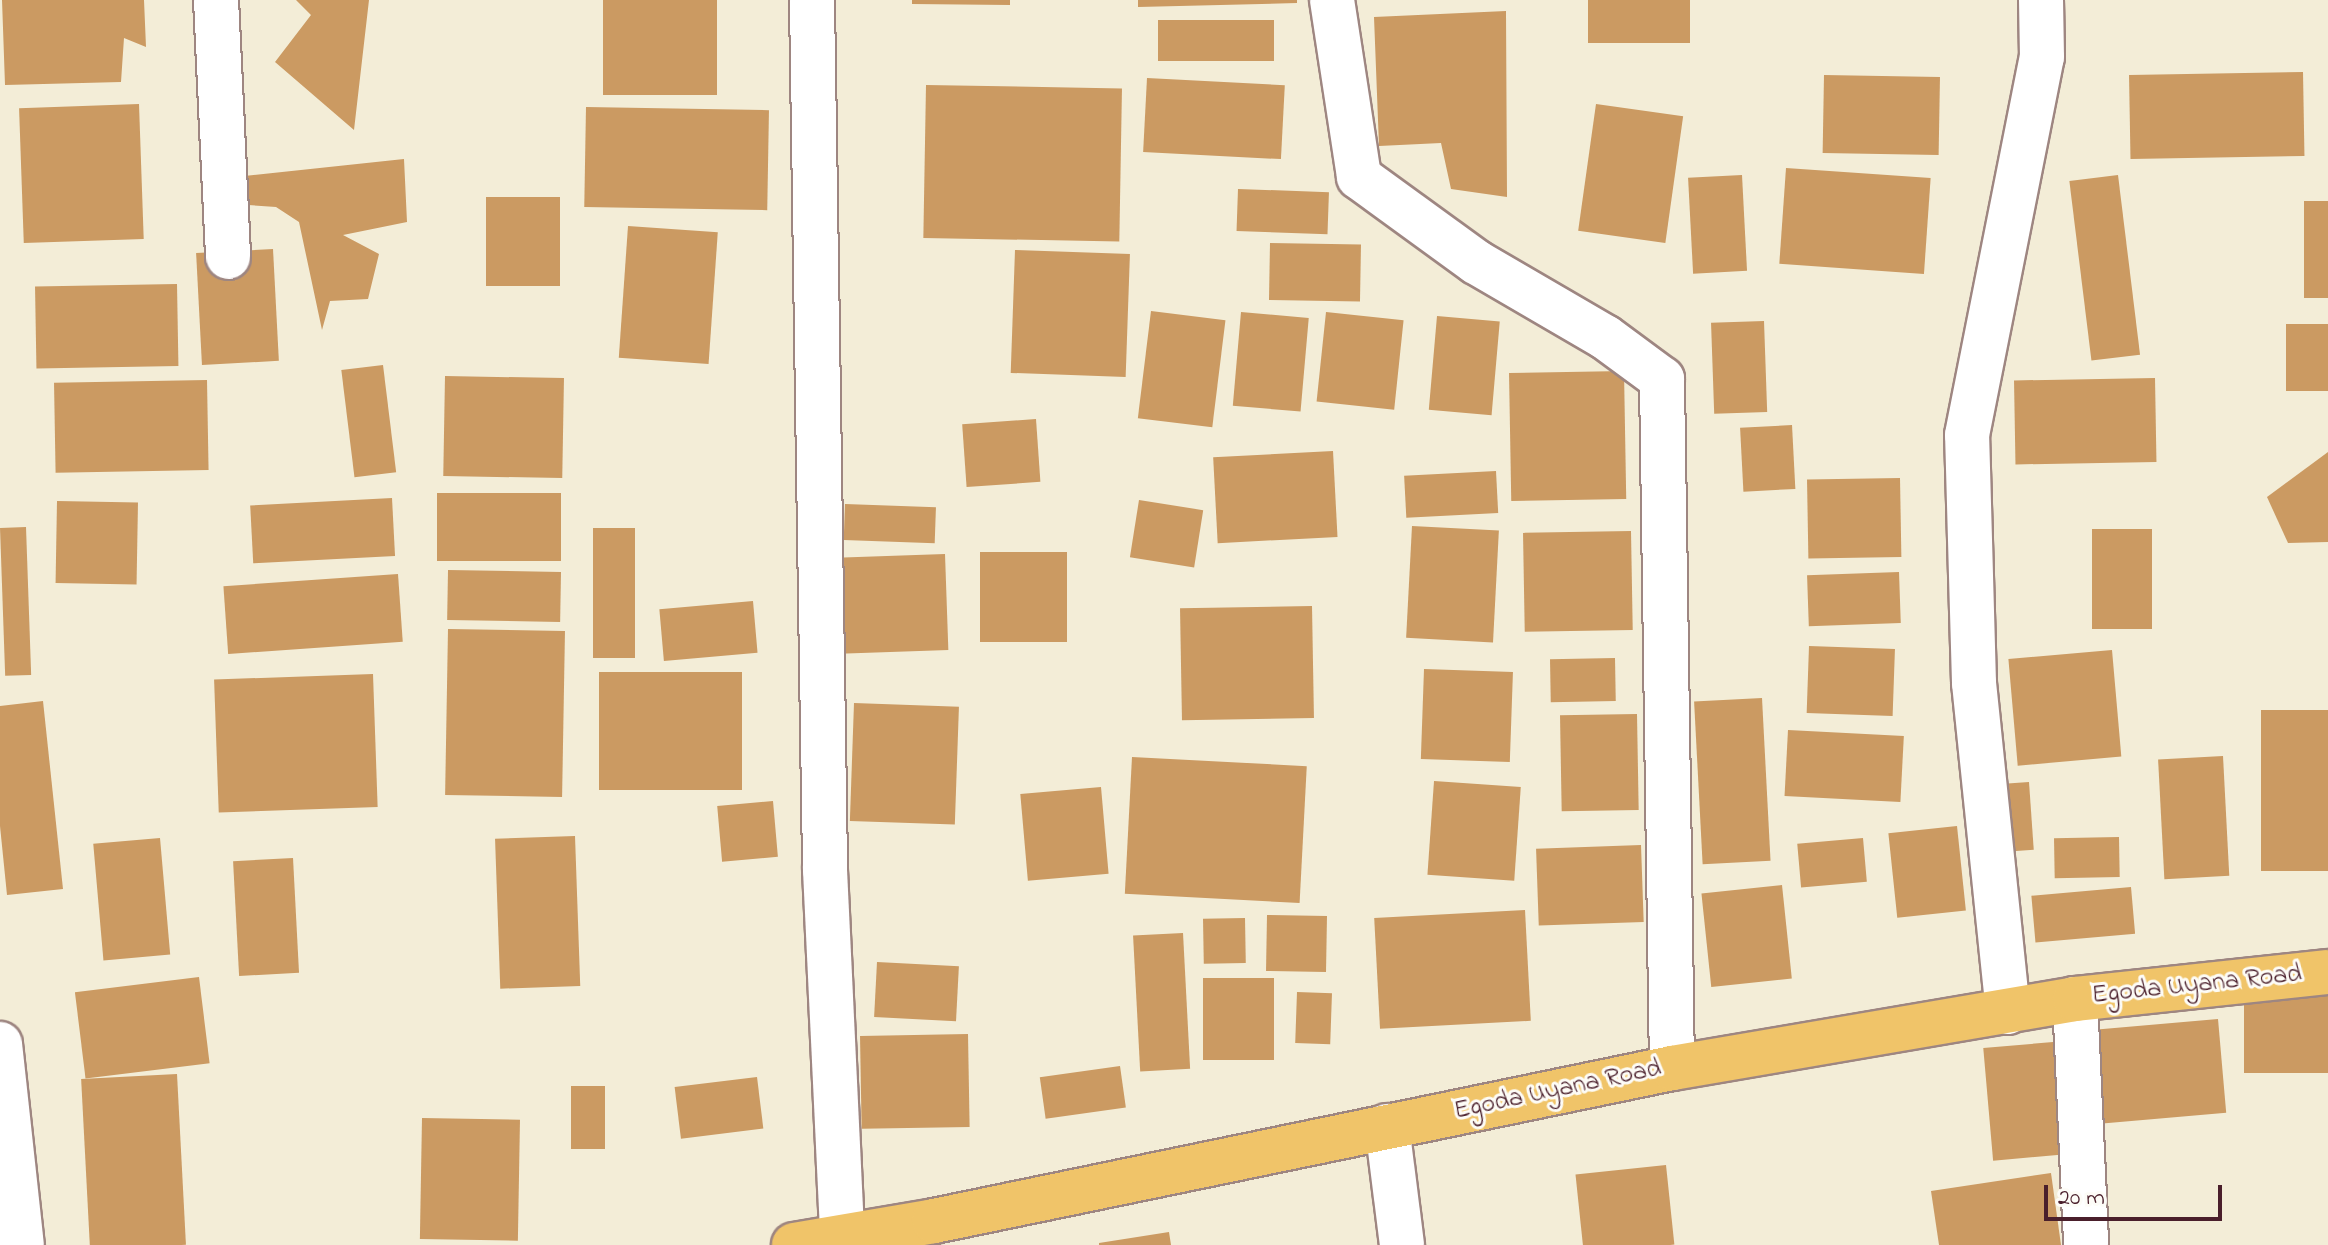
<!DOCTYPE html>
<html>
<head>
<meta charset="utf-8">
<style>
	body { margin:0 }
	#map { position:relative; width:2328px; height:1245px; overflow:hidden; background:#f3edd7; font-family:"Indie Flower",sans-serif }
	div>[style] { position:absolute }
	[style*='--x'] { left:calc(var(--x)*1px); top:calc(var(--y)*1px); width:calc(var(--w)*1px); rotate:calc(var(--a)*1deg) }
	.building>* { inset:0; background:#cb9a62; transform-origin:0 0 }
	.roads { filter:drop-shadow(2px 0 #9e8681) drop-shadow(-2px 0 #9e8681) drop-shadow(0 2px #9e8681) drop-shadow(0 -2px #9e8681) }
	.street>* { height:44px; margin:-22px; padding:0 22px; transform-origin:22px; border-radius:22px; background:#fff }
	.primary>* { height:44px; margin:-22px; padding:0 22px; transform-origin:22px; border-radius:22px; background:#f0c469 }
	span { translate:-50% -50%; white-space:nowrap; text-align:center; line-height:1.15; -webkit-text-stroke:6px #fdfcf7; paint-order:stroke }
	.street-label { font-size:26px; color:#4a1f2b }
	.scale { position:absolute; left:2044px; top:1185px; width:178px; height:36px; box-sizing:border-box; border:4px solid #4a1f2b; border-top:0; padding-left:10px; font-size:24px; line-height:28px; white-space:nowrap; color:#4a1f2b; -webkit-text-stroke:6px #fdfcf7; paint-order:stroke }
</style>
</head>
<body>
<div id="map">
	<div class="building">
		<div style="clip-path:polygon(2px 0,144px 0,146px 47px,124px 38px,121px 82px,5px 85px)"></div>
		<div style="clip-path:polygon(296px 0,369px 0,354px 130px,275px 62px,311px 15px)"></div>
		<div style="left:603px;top:0;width:114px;height:95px"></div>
		<div style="clip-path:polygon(912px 0,1010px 0,1010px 5px,912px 4px)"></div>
		<div style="clip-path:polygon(1138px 0,1297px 0,1297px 3px,1138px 7px)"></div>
		<div style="left:1588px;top:0;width:102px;height:43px"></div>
		<div style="clip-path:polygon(1506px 11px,1507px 197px,1451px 189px,1441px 143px,1379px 146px,1374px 17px)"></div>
		<div style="left:1158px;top:20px;width:116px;height:41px"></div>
		<div style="left:2303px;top:72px;width:84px;height:174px;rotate:89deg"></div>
		<div style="left:1824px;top:75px;width:116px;height:78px;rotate:1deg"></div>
		<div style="left:1147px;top:78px;width:138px;height:74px;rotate:3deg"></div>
		<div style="left:926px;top:85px;width:196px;height:153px;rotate:1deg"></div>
		<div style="left:139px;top:104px;width:135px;height:120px;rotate:88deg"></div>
		<div style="left:1596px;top:104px;width:88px;height:128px;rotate:8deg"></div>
		<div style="left:586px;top:107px;width:183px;height:100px;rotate:1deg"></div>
		<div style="clip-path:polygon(404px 159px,407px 222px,343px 235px,379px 254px,368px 299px,330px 301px,322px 330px,299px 222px,276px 207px,218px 203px,216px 179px)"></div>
		<div style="left:1786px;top:168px;width:145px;height:96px;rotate:4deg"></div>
		<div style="left:1742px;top:175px;width:96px;height:54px;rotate:87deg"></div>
		<div style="left:2118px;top:175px;width:181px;height:49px;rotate:83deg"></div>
		<div style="left:1238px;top:189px;width:91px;height:42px;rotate:2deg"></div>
		<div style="left:486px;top:197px;width:74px;height:89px"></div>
		<div style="left:2328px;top:201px;width:97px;height:24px;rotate:90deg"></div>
		<div style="left:628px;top:226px;width:90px;height:132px;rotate:4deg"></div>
		<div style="left:1270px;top:243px;width:91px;height:57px;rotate:1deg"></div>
		<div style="left:273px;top:249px;width:112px;height:77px;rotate:87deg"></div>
		<div style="left:1015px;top:250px;width:115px;height:123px;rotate:2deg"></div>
		<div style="left:177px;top:284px;width:82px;height:142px;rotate:89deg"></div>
		<div style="left:1151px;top:311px;width:75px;height:108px;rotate:7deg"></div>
		<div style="left:1241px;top:312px;width:68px;height:94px;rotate:5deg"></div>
		<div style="left:1326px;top:312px;width:78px;height:90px;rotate:6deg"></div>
		<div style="left:1437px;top:316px;width:63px;height:94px;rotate:5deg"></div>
		<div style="left:1764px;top:321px;width:91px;height:53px;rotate:88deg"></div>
		<div style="left:2328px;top:324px;width:67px;height:42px;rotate:90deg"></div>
		<div style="left:383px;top:365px;width:108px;height:42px;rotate:83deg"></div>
		<div style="left:1624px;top:371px;width:128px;height:115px;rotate:89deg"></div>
		<div style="left:445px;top:376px;width:119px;height:100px;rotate:1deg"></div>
		<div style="left:2155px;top:378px;width:84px;height:141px;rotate:89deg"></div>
		<div style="left:207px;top:380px;width:90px;height:153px;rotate:89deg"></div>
		<div style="left:1036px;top:419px;width:63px;height:74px;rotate:86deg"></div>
		<div style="left:1792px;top:425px;width:64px;height:52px;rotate:87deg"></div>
		<div style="left:1333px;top:451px;width:86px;height:120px;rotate:87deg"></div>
		<div style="clip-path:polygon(2328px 452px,2328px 542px,2288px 543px,2267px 497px)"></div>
		<div style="left:1496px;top:471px;width:42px;height:92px;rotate:87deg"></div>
		<div style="left:1900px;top:478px;width:79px;height:93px;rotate:89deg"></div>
		<div style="left:437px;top:493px;width:124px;height:68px"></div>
		<div style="left:392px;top:498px;width:58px;height:142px;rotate:87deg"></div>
		<div style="left:1139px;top:500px;width:65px;height:58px;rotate:9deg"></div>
		<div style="left:57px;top:501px;width:81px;height:82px;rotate:1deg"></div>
		<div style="left:845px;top:504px;width:91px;height:36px;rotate:2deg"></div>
		<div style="left:1412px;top:526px;width:87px;height:112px;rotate:3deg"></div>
		<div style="left:26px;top:527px;width:148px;height:26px;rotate:88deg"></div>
		<div style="left:635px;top:528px;width:130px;height:42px;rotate:90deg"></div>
		<div style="left:2092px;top:529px;width:60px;height:100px"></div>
		<div style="left:1631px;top:531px;width:99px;height:108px;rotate:89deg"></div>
		<div style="left:980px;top:552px;width:87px;height:90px"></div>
		<div style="left:945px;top:554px;width:96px;height:109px;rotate:88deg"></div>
		<div style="left:561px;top:572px;width:50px;height:113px;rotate:91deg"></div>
		<div style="left:1899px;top:572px;width:51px;height:92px;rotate:88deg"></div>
		<div style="left:398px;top:574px;width:68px;height:175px;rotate:86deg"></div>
		<div style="left:753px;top:601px;width:52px;height:94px;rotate:85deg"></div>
		<div style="left:1312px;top:606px;width:112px;height:132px;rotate:89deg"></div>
		<div style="left:448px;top:629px;width:117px;height:166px;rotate:1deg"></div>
		<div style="left:1809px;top:646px;width:86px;height:67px;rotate:2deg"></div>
		<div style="left:2112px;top:650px;width:107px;height:104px;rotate:85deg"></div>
		<div style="left:1615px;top:658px;width:43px;height:65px;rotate:89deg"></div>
		<div style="left:1424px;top:669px;width:89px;height:90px;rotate:2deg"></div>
		<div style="left:742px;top:672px;width:118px;height:143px;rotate:90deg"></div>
		<div style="left:373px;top:674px;width:133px;height:159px;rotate:88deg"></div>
		<div style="left:1762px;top:698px;width:163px;height:68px;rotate:87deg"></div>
		<div style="clip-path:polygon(43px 701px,63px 889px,7px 895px,0 826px,0 706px)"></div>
		<div style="left:854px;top:703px;width:105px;height:118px;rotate:2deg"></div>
		<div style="left:2328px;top:710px;width:161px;height:67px;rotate:90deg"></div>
		<div style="left:1637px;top:714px;width:96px;height:77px;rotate:89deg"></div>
		<div style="left:1788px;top:730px;width:116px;height:66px;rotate:3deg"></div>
		<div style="left:2223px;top:756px;width:120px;height:65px;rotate:87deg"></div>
		<div style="left:1132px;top:757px;width:175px;height:137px;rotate:3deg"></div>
		<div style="left:1434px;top:781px;width:87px;height:94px;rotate:4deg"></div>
		<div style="left:2029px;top:782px;width:68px;height:25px;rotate:86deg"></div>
		<div style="left:1101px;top:787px;width:87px;height:81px;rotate:85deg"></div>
		<div style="left:773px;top:801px;width:56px;height:56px;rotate:85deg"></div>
		<div style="left:1957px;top:826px;width:85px;height:69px;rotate:84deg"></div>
		<div style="left:575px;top:836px;width:150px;height:80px;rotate:88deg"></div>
		<div style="left:2119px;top:837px;width:40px;height:65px;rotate:89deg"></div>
		<div style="left:160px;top:838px;width:117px;height:67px;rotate:85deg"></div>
		<div style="left:1863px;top:838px;width:44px;height:66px;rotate:85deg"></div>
		<div style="left:1641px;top:845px;width:77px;height:105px;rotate:88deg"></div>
		<div style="left:293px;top:858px;width:115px;height:60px;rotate:87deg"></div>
		<div style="left:1782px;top:885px;width:94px;height:81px;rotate:84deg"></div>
		<div style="left:2131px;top:887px;width:47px;height:100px;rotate:85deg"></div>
		<div style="left:1525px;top:910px;width:111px;height:151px;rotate:87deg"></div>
		<div style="left:1267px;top:915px;width:60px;height:56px;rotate:1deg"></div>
		<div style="left:1245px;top:918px;width:45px;height:42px;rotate:89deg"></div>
		<div style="left:1183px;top:933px;width:136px;height:50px;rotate:87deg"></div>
		<div style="left:877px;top:962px;width:82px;height:55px;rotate:3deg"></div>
		<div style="left:199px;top:977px;width:87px;height:125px;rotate:83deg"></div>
		<div style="left:1274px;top:978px;width:82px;height:71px;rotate:90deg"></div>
		<div style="left:1297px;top:992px;width:35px;height:51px;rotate:2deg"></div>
		<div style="left:2328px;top:994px;width:79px;height:84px;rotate:90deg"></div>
		<div style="left:2218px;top:1019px;width:94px;height:127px;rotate:85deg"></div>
		<div style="left:968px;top:1034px;width:93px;height:108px;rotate:89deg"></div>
		<div style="left:2053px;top:1042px;width:113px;height:70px;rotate:85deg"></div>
		<div style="left:1120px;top:1066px;width:42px;height:81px;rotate:82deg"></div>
		<div style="left:177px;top:1074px;width:171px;height:96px;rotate:87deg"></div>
		<div style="left:757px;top:1077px;width:52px;height:83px;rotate:83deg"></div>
		<div style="left:571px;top:1086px;width:34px;height:63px"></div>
		<div style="left:422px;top:1118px;width:98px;height:121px;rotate:1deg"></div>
		<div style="left:1666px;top:1165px;width:80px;height:91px;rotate:84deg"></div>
		<div style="clip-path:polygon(2051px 1173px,2061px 1245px,1939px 1245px,1931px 1191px)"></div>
		<div style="clip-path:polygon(1169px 1232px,1171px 1245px,1099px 1245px,1099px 1243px)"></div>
	</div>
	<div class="roads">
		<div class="street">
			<div style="--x:216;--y:0;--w:257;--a:87.3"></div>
			<div style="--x:812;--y:0;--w:870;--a:89.14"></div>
			<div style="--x:825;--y:870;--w:367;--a:87.3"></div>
			<div style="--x:1332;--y:0;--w:179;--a:81.3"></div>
			<div style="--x:1359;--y:177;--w:145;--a:36"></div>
			<div style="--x:1476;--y:262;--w:149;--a:30.2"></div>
			<div style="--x:1605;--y:337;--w:71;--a:36.4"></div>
			<div style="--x:1662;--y:379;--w:689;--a:89.17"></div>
			<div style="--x:2075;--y:999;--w:246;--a:87.4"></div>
			<div style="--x:2008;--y:1012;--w:331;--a:-95.9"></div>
			<div style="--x:1974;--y:683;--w:248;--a:-91.6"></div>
			<div style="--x:1967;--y:435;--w:385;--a:-78.8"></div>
			<div style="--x:2042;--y:57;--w:57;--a:-91"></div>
			<div style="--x:0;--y:1044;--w:202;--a:83.8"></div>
			<div style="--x:1387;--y:1126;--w:120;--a:82.8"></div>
		</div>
		<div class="primary">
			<div style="--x:794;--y:1245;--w:142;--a:-9.7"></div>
			<div style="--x:934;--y:1221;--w:754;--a:-11.71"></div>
			<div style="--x:1672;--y:1068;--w:409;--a:-9.7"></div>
			<div style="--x:2075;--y:999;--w:254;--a:-6.1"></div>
		</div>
	</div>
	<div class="street-label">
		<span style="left:2197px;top:986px;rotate:-6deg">Egoda Uyana Road</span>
		<span style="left:1558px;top:1091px;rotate:-12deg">Egoda Uyana Road</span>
	</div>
	<div class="scale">20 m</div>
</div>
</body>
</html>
